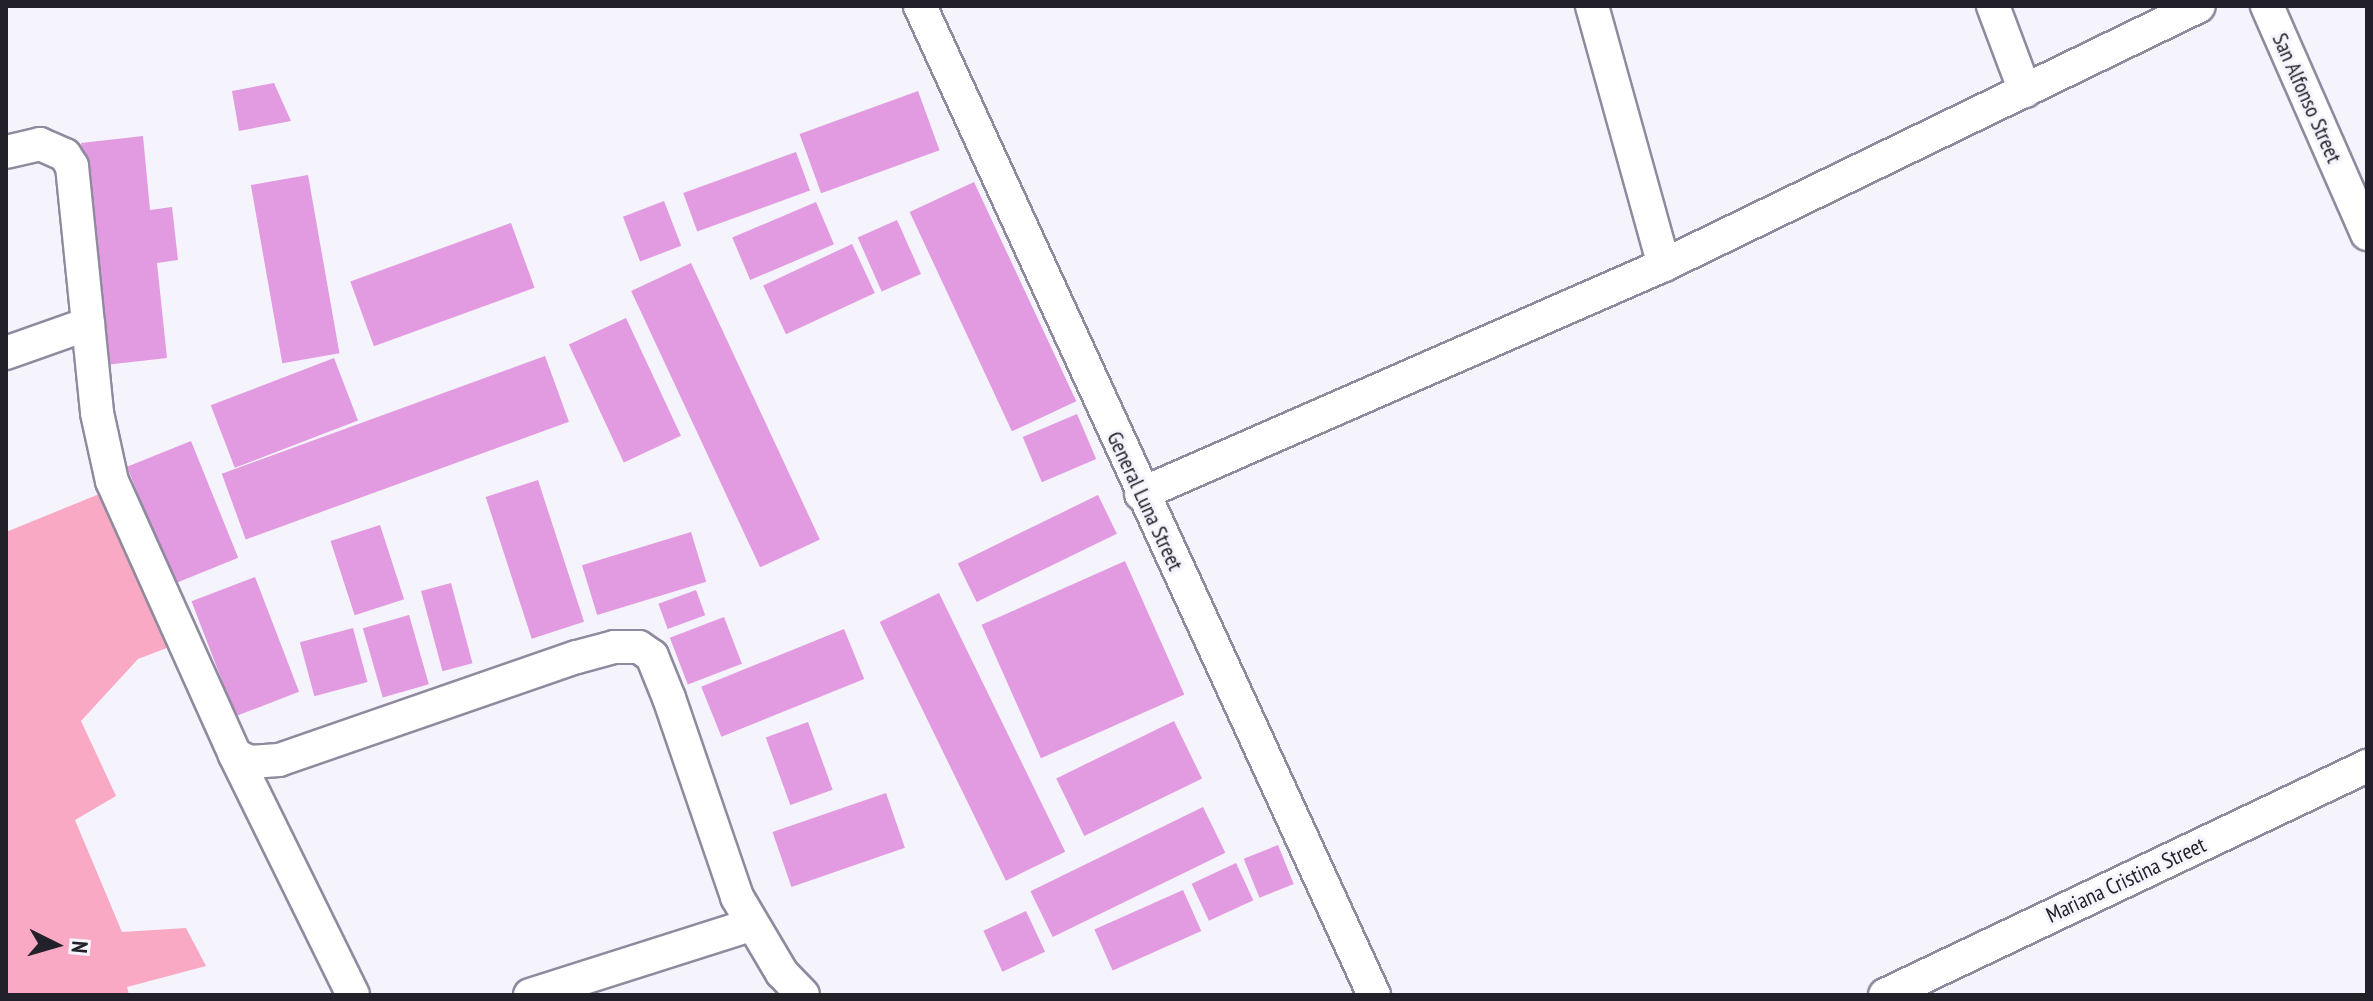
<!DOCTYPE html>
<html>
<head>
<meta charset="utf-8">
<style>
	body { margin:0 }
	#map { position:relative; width:2373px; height:1001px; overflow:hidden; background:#f5f3fc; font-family:"PT Sans Narrow",sans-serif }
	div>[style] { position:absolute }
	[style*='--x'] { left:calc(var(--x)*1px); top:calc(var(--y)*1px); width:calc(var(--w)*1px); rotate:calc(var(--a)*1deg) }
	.forest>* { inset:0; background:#f9a9c4 }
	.building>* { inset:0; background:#e29ae0; transform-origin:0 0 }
	.roads { filter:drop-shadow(2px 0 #908a9f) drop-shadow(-2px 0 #908a9f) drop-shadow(0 2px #908a9f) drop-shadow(0 -2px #908a9f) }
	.minor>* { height:32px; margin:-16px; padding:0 16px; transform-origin:16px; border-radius:16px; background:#fff }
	span { translate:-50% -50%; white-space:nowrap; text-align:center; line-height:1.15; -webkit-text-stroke:6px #f5f3fc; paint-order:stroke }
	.street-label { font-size:22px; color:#222028 }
	.frame { position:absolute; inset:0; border:8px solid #222028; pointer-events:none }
	.north { position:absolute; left:16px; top:905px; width:80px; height:80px; -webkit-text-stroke:6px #f5f3fc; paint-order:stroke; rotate:95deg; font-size:22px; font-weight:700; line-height:32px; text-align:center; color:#222028 }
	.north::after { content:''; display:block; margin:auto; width:28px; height:36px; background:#222028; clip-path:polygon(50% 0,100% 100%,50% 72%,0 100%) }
</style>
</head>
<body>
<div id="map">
	<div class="forest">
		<div style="clip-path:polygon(119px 486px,193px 638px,138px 659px,81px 721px,116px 796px,75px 820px,122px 932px,186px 928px,206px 966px,127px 987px,129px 995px,6px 995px,6px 532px)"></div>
	</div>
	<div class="building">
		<div style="clip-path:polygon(274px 83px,291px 121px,239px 131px,232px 91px)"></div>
		<div style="left:918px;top:91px;width:63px;height:126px;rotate:70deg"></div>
		<div style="clip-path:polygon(143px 136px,150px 210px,172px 207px,178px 260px,157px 263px,167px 358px,105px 365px,81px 143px)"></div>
		<div style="left:796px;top:152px;width:41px;height:120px;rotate:70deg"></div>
		<div style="left:308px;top:175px;width:181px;height:58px;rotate:80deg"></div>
		<div style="left:974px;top:182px;width:242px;height:71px;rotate:65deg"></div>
		<div style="left:664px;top:201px;width:48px;height:44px;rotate:69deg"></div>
		<div style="left:816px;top:202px;width:46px;height:91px;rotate:67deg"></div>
		<div style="left:897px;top:220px;width:59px;height:43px;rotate:66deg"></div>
		<div style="left:511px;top:223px;width:69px;height:171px;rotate:70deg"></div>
		<div style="left:852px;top:244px;width:54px;height:98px;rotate:65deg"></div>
		<div style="left:691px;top:263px;width:305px;height:66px;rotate:65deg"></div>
		<div style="left:626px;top:318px;width:130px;height:63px;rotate:65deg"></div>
		<div style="left:545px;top:356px;width:70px;height:344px;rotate:70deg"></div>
		<div style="left:334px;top:358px;width:67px;height:132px;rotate:69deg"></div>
		<div style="left:1077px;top:414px;width:49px;height:59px;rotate:67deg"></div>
		<div style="left:191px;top:441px;width:126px;height:69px;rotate:68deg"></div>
		<div style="left:538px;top:480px;width:149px;height:55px;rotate:72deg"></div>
		<div style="left:1098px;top:495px;width:43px;height:156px;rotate:64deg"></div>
		<div style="left:380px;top:525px;width:78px;height:52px;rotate:72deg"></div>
		<div style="left:691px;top:532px;width:52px;height:114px;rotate:73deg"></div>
		<div style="left:1125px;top:561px;width:146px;height:157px;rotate:66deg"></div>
		<div style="left:255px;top:577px;width:123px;height:68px;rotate:69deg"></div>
		<div style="left:451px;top:583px;width:83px;height:31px;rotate:75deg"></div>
		<div style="left:696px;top:590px;width:27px;height:40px;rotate:70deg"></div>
		<div style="left:939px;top:593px;width:288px;height:66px;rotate:64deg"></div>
		<div style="left:409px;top:615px;width:72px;height:48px;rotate:74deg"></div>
		<div style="left:724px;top:617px;width:50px;height:58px;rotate:69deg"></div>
		<div style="left:353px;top:628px;width:56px;height:55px;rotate:75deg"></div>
		<div style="left:844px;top:629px;width:54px;height:154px;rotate:68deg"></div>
		<div style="left:1174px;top:721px;width:64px;height:131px;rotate:64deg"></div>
		<div style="left:808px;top:722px;width:72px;height:45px;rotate:70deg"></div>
		<div style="left:886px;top:793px;width:58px;height:120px;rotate:71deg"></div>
		<div style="left:1203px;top:807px;width:51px;height:192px;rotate:64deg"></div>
		<div style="left:1278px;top:845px;width:42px;height:37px;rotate:68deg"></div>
		<div style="left:1236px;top:863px;width:41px;height:49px;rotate:65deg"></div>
		<div style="left:1183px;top:890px;width:45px;height:97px;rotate:66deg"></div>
		<div style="left:1026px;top:911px;width:45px;height:47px;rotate:65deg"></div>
	</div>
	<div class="roads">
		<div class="minor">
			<div style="--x:920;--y:6;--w:1088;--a:65.34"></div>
			<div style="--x:1592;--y:6;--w:269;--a:74.5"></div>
			<div style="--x:1993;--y:6;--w:91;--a:69.4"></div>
			<div style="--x:2267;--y:6;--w:249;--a:66.3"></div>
			<div style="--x:6;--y:152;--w:35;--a:-13"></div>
			<div style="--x:40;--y:144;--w:27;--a:24"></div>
			<div style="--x:65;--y:155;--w:13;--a:58"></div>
			<div style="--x:72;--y:166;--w:248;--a:84.2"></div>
			<div style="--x:97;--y:413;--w:70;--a:77.6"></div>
			<div style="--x:112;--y:481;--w:300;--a:65.8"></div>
			<div style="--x:235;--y:755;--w:17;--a:25"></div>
			<div style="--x:250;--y:762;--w:29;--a:-4"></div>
			<div style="--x:279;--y:760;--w:315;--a:-19.1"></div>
			<div style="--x:577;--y:657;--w:38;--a:-15"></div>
			<div style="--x:614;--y:647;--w:25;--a:0"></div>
			<div style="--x:639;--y:647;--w:16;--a:35"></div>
			<div style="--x:652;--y:656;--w:45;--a:68"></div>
			<div style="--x:669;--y:698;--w:210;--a:71.1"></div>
			<div style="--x:737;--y:897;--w:88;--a:59.4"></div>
			<div style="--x:782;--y:973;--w:30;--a:46"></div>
			<div style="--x:6;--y:353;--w:87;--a:-19.5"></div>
			<div style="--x:1141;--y:494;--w:571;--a:-23.65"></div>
			<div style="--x:1664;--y:265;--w:594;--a:-25.83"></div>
			<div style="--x:235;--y:755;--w:267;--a:63.8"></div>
			<div style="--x:530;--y:995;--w:232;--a:-17.6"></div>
			<div style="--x:1885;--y:995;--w:534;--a:-25.41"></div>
		</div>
	</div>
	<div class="street-label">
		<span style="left:2307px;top:98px;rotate:66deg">San Alfonso Street</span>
		<span style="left:1145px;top:501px;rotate:65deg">General Luna Street</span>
		<span style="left:2126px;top:880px;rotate:-25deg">Mariana Cristina Street</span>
	</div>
	<div class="frame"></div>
	<div class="north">N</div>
</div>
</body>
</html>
